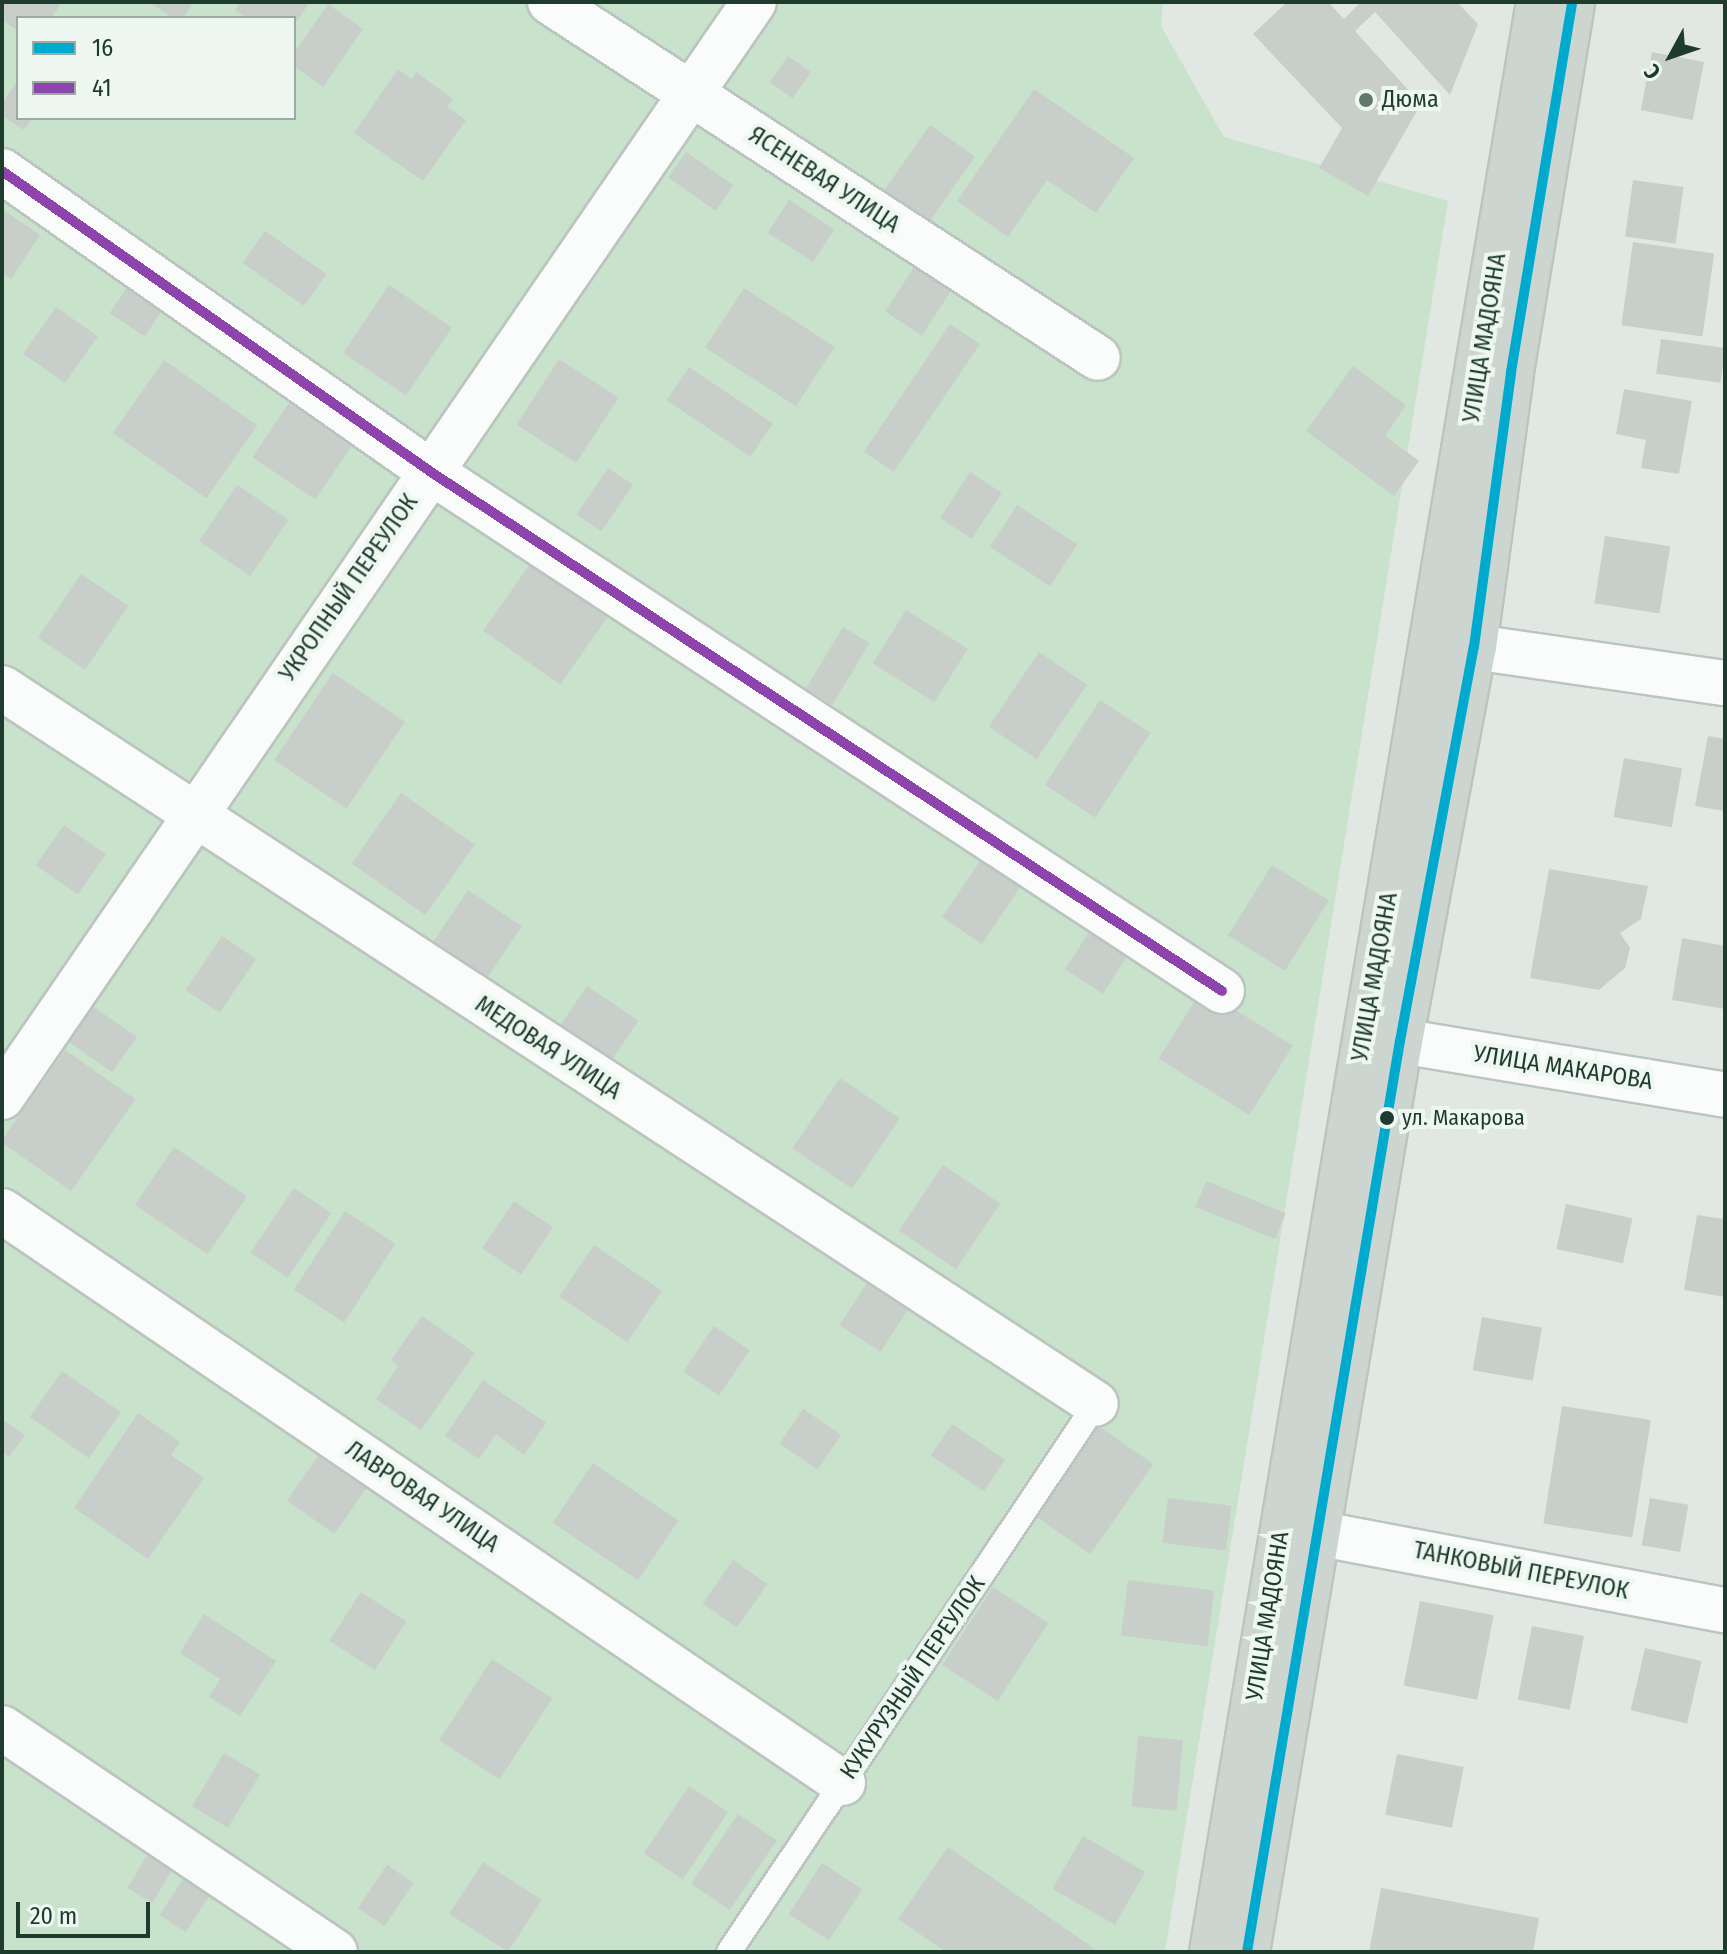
<!DOCTYPE html>
<html>
<head>
<meta charset="utf-8">
<style>
	body { margin:0 }
	#map { position:relative; width:1727px; height:1954px; overflow:hidden; background:#e1e8e3; font-family:"Fira Sans Condensed",sans-serif }
	div>[style] { position:absolute }
	[style*='--x'] { left:calc(var(--x)*1px); top:calc(var(--y)*1px); width:calc(var(--w)*1px); rotate:calc(var(--a)*1deg) }
	.green>* { inset:0; background:#c8e2cb }
	.building>* { inset:0; background:#c8cfcb; transform-origin:0 0 }
	.roads { filter:drop-shadow(2px 0 #bbc5bf) drop-shadow(-2px 0 #bbc5bf) drop-shadow(0 2px #bbc5bf) drop-shadow(0 -2px #bbc5bf) }
	.lane>* { height:24px; margin:-12px; padding:0 12px; transform-origin:12px; border-radius:12px; background:#fafcfb }
	.street>* { height:44px; margin:-22px; padding:0 22px; transform-origin:22px; border-radius:22px; background:#fafcfb }
	.primary>* { height:44px; margin:-22px; padding:0 22px; transform-origin:22px; border-radius:22px; background:#ccd5d0 }
	.bus-1>* { height:10px; margin:-5px; padding:0 5px; transform-origin:5px; border-radius:5px; background:#00a9ce }
	.bus-2>* { height:10px; margin:-5px; padding:0 5px; transform-origin:5px; border-radius:5px; background:#8e44ad }
	.dots>* { width:22px; height:22px; translate:-50% -50%; box-sizing:border-box; border:4px solid #eef7f1; border-radius:50% }
	span { translate:-50% -50%; white-space:nowrap; text-align:center; line-height:1.15; -webkit-text-stroke:8px #eef7f1; paint-order:stroke }
	.bus-label { font-size:22px; color:#1e3c2e }
	.left { translate:0 -50%; text-align:left }
	.poi-label { font-size:24px; color:#1e3c2e }
	.street-label { font-size:24px; color:#1e3c2e }
	.frame { position:absolute; inset:0; border:4px solid #1e3c2e; pointer-events:none }
	.legend { position:absolute; left:16px; top:16px; width:280px; height:104px; box-sizing:border-box; background:#eef7f1; border:2px solid #9baca3; margin:0; padding:10px 14px; list-style:none; font-size:24px; color:#1e3c2e }
	.legend li { display:flex; align-items:center; gap:16px; height:40px }
	.legend b { width:40px; border:2px solid #9baca3 }
	.north { position:absolute; left:1631px; top:16px; width:80px; height:80px; -webkit-text-stroke:6px #eef7f1; paint-order:stroke; rotate:230deg; font-size:22px; font-weight:700; line-height:32px; text-align:center; color:#1e3c2e }
	.north::after { content:''; display:block; margin:auto; width:28px; height:36px; background:#1e3c2e; clip-path:polygon(50% 0,100% 100%,50% 72%,0 100%) }
	.scale { position:absolute; left:16px; top:1902px; width:134px; height:36px; box-sizing:border-box; border:4px solid #1e3c2e; border-top:0; padding-left:10px; font-size:24px; line-height:28px; white-space:nowrap; color:#1e3c2e; -webkit-text-stroke:6px #eef7f1; paint-order:stroke }
</style>
</head>
<body>
<div id="map">
	<div class="green">
		<div style="clip-path:polygon(evenodd,2px 2px,1163px 2px,1161px 26px,1224px 137px,1448px 201px,1165px 1952px,2px 1952px,2px 2px,18px 18px,294px 18px,294px 118px,18px 118px,18px 18px)"></div>
	</div>
	<div class="building">
		<div style="clip-path:polygon(2px 2px,62px 2px,51px 18px,18px 18px,18px 31px,2px 20px)"></div>
		<div style="clip-path:polygon(149px 2px,194px 2px,183px 18px,173px 18px)"></div>
		<div style="clip-path:polygon(240px 2px,310px 2px,294px 25px,294px 18px,247px 18px,235px 10px)"></div>
		<div style="clip-path:polygon(1287px 2px,1328px 2px,1344px 19px,1361px 2px,1457px 2px,1478px 24px,1450px 95px,1375px 12px,1355px 31px,1421px 104px,1368px 196px,1319px 168px,1342px 128px,1253px 34px)"></div>
		<div style="clip-path:polygon(328px 4px,363px 29px,323px 87px,294px 66px,294px 53px)"></div>
		<div style="left:1652px;top:52px;width:53px;height:59px;rotate:11deg"></div>
		<div style="left:788px;top:56px;width:28px;height:32px;rotate:35deg"></div>
		<div style="clip-path:polygon(398px 69px,412px 79px,416px 72px,453px 99px,447px 107px,466px 120px,423px 181px,354px 133px)"></div>
		<div style="clip-path:polygon(18px 80px,18px 118px,32px 118px,24px 130px,2px 116px,2px 103px)"></div>
		<div style="clip-path:polygon(1034px 89px,1134px 158px,1096px 213px,1047px 180px,1008px 237px,957px 201px)"></div>
		<div style="left:930px;top:125px;width:55px;height:80px;rotate:35deg"></div>
		<div style="left:686px;top:152px;width:58px;height:31px;rotate:35deg"></div>
		<div style="left:1633px;top:180px;width:51px;height:57px;rotate:8deg"></div>
		<div style="left:789px;top:200px;width:54px;height:39px;rotate:33deg"></div>
		<div style="clip-path:polygon(2px 209px,40px 235px,11px 279px,2px 272px)"></div>
		<div style="left:265px;top:231px;width:75px;height:39px;rotate:35deg"></div>
		<div style="left:1633px;top:242px;width:82px;height:84px;rotate:8deg"></div>
		<div style="left:914px;top:267px;width:44px;height:53px;rotate:33deg"></div>
		<div style="left:136px;top:274px;width:42px;height:47px;rotate:34deg"></div>
		<div style="left:389px;top:285px;width:76px;height:82px;rotate:34deg"></div>
		<div style="left:744px;top:288px;width:108px;height:71px;rotate:33deg"></div>
		<div style="left:56px;top:307px;width:51px;height:57px;rotate:35deg"></div>
		<div style="left:950px;top:324px;width:36px;height:154px;rotate:34deg"></div>
		<div style="left:1661px;top:339px;width:65px;height:35px;rotate:8deg"></div>
		<div style="left:559px;top:359px;width:71px;height:78px;rotate:33deg"></div>
		<div style="left:164px;top:360px;width:114px;height:89px;rotate:35deg"></div>
		<div style="clip-path:polygon(1353px 366px,1406px 405px,1385px 436px,1419px 461px,1394px 496px,1306px 431px)"></div>
		<div style="left:689px;top:367px;width:101px;height:40px;rotate:34deg"></div>
		<div style="clip-path:polygon(1624px 389px,1692px 401px,1679px 474px,1641px 468px,1646px 440px,1616px 434px)"></div>
		<div style="left:291px;top:400px;width:76px;height:69px;rotate:34deg"></div>
		<div style="left:608px;top:468px;width:30px;height:56px;rotate:34deg"></div>
		<div style="left:970px;top:472px;width:38px;height:55px;rotate:33deg"></div>
		<div style="left:237px;top:485px;width:62px;height:68px;rotate:34deg"></div>
		<div style="left:1017px;top:505px;width:72px;height:50px;rotate:33deg"></div>
		<div style="left:1605px;top:536px;width:66px;height:68px;rotate:9deg"></div>
		<div style="left:532px;top:561px;width:94px;height:85px;rotate:35deg"></div>
		<div style="left:81px;top:574px;width:57px;height:77px;rotate:34deg"></div>
		<div style="left:906px;top:610px;width:73px;height:63px;rotate:32deg"></div>
		<div style="left:843px;top:627px;width:31px;height:72px;rotate:31deg"></div>
		<div style="left:1039px;top:652px;width:58px;height:90px;rotate:34deg"></div>
		<div style="left:333px;top:673px;width:87px;height:105px;rotate:34deg"></div>
		<div style="left:1100px;top:700px;width:60px;height:101px;rotate:33deg"></div>
		<div style="clip-path:polygon(1708px 736px,1725px 739px,1725px 811px,1695px 806px)"></div>
		<div style="left:1624px;top:758px;width:59px;height:60px;rotate:10deg"></div>
		<div style="left:401px;top:793px;width:90px;height:86px;rotate:35deg"></div>
		<div style="left:64px;top:825px;width:51px;height:49px;rotate:35deg"></div>
		<div style="left:984px;top:855px;width:48px;height:75px;rotate:34deg"></div>
		<div style="left:1272px;top:865px;width:67px;height:83px;rotate:32deg"></div>
		<div style="clip-path:polygon(1549px 869px,1648px 886px,1641px 919px,1620px 933px,1630px 948px,1625px 968px,1599px 990px,1530px 978px)"></div>
		<div style="left:468px;top:890px;width:65px;height:65px;rotate:34deg"></div>
		<div style="left:1095px;top:923px;width:45px;height:55px;rotate:33deg"></div>
		<div style="left:222px;top:936px;width:41px;height:65px;rotate:34deg"></div>
		<div style="clip-path:polygon(1682px 938px,1725px 946px,1725px 1009px,1672px 1000px)"></div>
		<div style="left:587px;top:986px;width:62px;height:53px;rotate:34deg"></div>
		<div style="left:1202px;top:989px;width:107px;height:82px;rotate:32deg"></div>
		<div style="left:91px;top:1005px;width:56px;height:43px;rotate:35deg"></div>
		<div style="left:65px;top:1050px;width:86px;height:112px;rotate:35deg"></div>
		<div style="left:840px;top:1078px;width:72px;height:85px;rotate:34deg"></div>
		<div style="left:174px;top:1147px;width:88px;height:70px;rotate:34deg"></div>
		<div style="left:943px;top:1165px;width:69px;height:79px;rotate:34deg"></div>
		<div style="left:1206px;top:1181px;width:86px;height:28px;rotate:22deg"></div>
		<div style="left:294px;top:1188px;width:45px;height:78px;rotate:34deg"></div>
		<div style="left:514px;top:1201px;width:47px;height:57px;rotate:34deg"></div>
		<div style="left:1566px;top:1204px;width:68px;height:46px;rotate:12deg"></div>
		<div style="left:345px;top:1211px;width:60px;height:94px;rotate:33deg"></div>
		<div style="clip-path:polygon(1697px 1215px,1725px 1219px,1725px 1297px,1684px 1290px)"></div>
		<div style="left:594px;top:1245px;width:82px;height:62px;rotate:34deg"></div>
		<div style="left:870px;top:1278px;width:49px;height:56px;rotate:33deg"></div>
		<div style="clip-path:polygon(422px 1316px,475px 1353px,421px 1430px,376px 1399px,398px 1366px,391px 1360px)"></div>
		<div style="left:1482px;top:1317px;width:61px;height:54px;rotate:10deg"></div>
		<div style="left:714px;top:1326px;width:43px;height:55px;rotate:34deg"></div>
		<div style="left:62px;top:1371px;width:72px;height:56px;rotate:35deg"></div>
		<div style="clip-path:polygon(483px 1380px,546px 1423px,524px 1455px,496px 1434px,479px 1459px,445px 1436px)"></div>
		<div style="left:1562px;top:1406px;width:90px;height:119px;rotate:9deg"></div>
		<div style="left:803px;top:1409px;width:46px;height:42px;rotate:34deg"></div>
		<div style="clip-path:polygon(138px 1413px,180px 1442px,171px 1455px,204px 1478px,148px 1559px,74px 1508px)"></div>
		<div style="clip-path:polygon(2px 1419px,25px 1435px,9px 1457px,2px 1452px)"></div>
		<div style="left:952px;top:1424px;width:64px;height:38px;rotate:34deg"></div>
		<div style="left:1096px;top:1424px;width:70px;height:110px;rotate:35deg"></div>
		<div style="left:323px;top:1449px;width:58px;height:63px;rotate:35deg"></div>
		<div style="left:593px;top:1463px;width:103px;height:72px;rotate:34deg"></div>
		<div style="left:1168px;top:1498px;width:64px;height:45px;rotate:7deg"></div>
		<div style="left:1650px;top:1498px;width:39px;height:48px;rotate:10deg"></div>
		<div style="left:733px;top:1560px;width:42px;height:53px;rotate:35deg"></div>
		<div style="left:1128px;top:1580px;width:87px;height:56px;rotate:7deg"></div>
		<div style="left:993px;top:1587px;width:66px;height:93px;rotate:33deg"></div>
		<div style="left:361px;top:1592px;width:54px;height:58px;rotate:33deg"></div>
		<div style="left:1420px;top:1601px;width:75px;height:86px;rotate:11deg"></div>
		<div style="clip-path:polygon(204px 1614px,276px 1661px,240px 1716px,209px 1697px,220px 1679px,180px 1653px)"></div>
		<div style="left:1532px;top:1626px;width:53px;height:75px;rotate:11deg"></div>
		<div style="left:1645px;top:1648px;width:58px;height:64px;rotate:13deg"></div>
		<div style="left:492px;top:1659px;width:72px;height:97px;rotate:33deg"></div>
		<div style="left:1138px;top:1736px;width:45px;height:71px;rotate:5deg"></div>
		<div style="left:224px;top:1753px;width:42px;height:62px;rotate:31deg"></div>
		<div style="left:1397px;top:1754px;width:68px;height:62px;rotate:11deg"></div>
		<div style="left:689px;top:1786px;width:47px;height:81px;rotate:34deg"></div>
		<div style="left:738px;top:1814px;width:47px;height:84px;rotate:34deg"></div>
		<div style="left:1083px;top:1836px;width:72px;height:61px;rotate:30deg"></div>
		<div style="clip-path:polygon(948px 1847px,1099px 1952px,946px 1952px,898px 1919px)"></div>
		<div style="left:149px;top:1852px;width:29px;height:42px;rotate:31deg"></div>
		<div style="left:483px;top:1862px;width:70px;height:62px;rotate:33deg"></div>
		<div style="left:822px;top:1863px;width:48px;height:61px;rotate:33deg"></div>
		<div style="left:387px;top:1865px;width:32px;height:52px;rotate:34deg"></div>
		<div style="left:189px;top:1870px;width:31px;height:54px;rotate:33deg"></div>
		<div style="clip-path:polygon(1381px 1888px,1539px 1918px,1533px 1952px,1369px 1952px)"></div>
	</div>
	<div class="roads">
		<div class="lane">
			<div style="--x:729;--y:1952;--w:660;--a:-56.19"></div>
		</div>
		<div class="street">
			<div style="--x:550;--y:2;--w:653;--a:33.01"></div>
			<div style="--x:2;--y:171;--w:524;--a:35.05"></div>
			<div style="--x:431;--y:472;--w:946;--a:33.27"></div>
			<div style="--x:1474;--y:647;--w:254;--a:8.2"></div>
			<div style="--x:2;--y:688;--w:1307;--a:33.2"></div>
			<div style="--x:1400;--y:1041;--w:329;--a:9.4"></div>
			<div style="--x:2;--y:1097;--w:1328;--a:-55.52"></div>
			<div style="--x:2;--y:1211;--w:1017;--a:34.22"></div>
			<div style="--x:1316;--y:1533;--w:416;--a:10.7"></div>
			<div style="--x:2;--y:1728;--w:401;--a:33.9"></div>
		</div>
		<div class="primary">
			<div style="--x:1212;--y:1952;--w:1977;--a:-80.48"></div>
			<div style="--x:1247;--y:1952;--w:924;--a:-80.47"></div>
			<div style="--x:1400;--y:1041;--w:401;--a:-79.4"></div>
			<div style="--x:1474;--y:647;--w:277;--a:-82.3"></div>
			<div style="--x:1511;--y:372;--w:375;--a:-80.6"></div>
		</div>
	</div>
	<div class="bus-1">
		<div style="--x:1247;--y:1952;--w:924;--a:-80.47"></div>
		<div style="--x:1400;--y:1041;--w:401;--a:-79.4"></div>
		<div style="--x:1474;--y:647;--w:277;--a:-82.3"></div>
		<div style="--x:1511;--y:372;--w:375;--a:-80.6"></div>
	</div>
	<div class="bus-2">
		<div style="--x:2;--y:171;--w:524;--a:35.05"></div>
		<div style="--x:431;--y:472;--w:946;--a:33.27"></div>
	</div>
	<div class="dots">
		<div style="left:1366px;top:100px;background:#62786d"></div>
		<div style="left:1387px;top:1118px;background:#1e3c2e"></div>
	</div>
	<div class="bus-label">
		<span class="left" style="left:1402px;top:1118px">ул. Макарова</span>
	</div>
	<div class="poi-label">
		<span class="left" style="left:1382px;top:100px">Дюма</span>
	</div>
	<div class="street-label">
		<span style="left:824px;top:180px;rotate:33deg">ЯСЕНЕВАЯ УЛИЦА</span>
		<span style="left:1485px;top:338px;rotate:-81deg">УЛИЦА МАДОЯНА</span>
		<span style="left:349px;top:588px;rotate:-55deg">УКРОПНЫЙ ПЕРЕУЛОК</span>
		<span style="left:1375px;top:977px;rotate:-80deg">УЛИЦА МАДОЯНА</span>
		<span style="left:548px;top:1048px;rotate:33deg">МЕДОВАЯ УЛИЦА</span>
		<span style="left:1563px;top:1068px;rotate:9deg">УЛИЦА МАКАРОВА</span>
		<span style="left:422px;top:1497px;rotate:34deg">ЛАВРОВАЯ УЛИЦА</span>
		<span style="left:1521px;top:1571px;rotate:11deg">ТАНКОВЫЙ ПЕРЕУЛОК</span>
		<span style="left:1268px;top:1616px;rotate:-81deg">УЛИЦА МАДОЯНА</span>
		<span style="left:913px;top:1678px;rotate:-56deg">КУКУРУЗНЫЙ ПЕРЕУЛОК</span>
	</div>
	<div class="frame"></div>
	<ul class="legend">
	<li><b style="height:10px;background:#00a9ce"></b>16</li>
	<li><b style="height:10px;background:#8e44ad"></b>41</li>
	</ul>
	<div class="north">С</div>
	<div class="scale">20 m</div>
</div>
</body>
</html>
